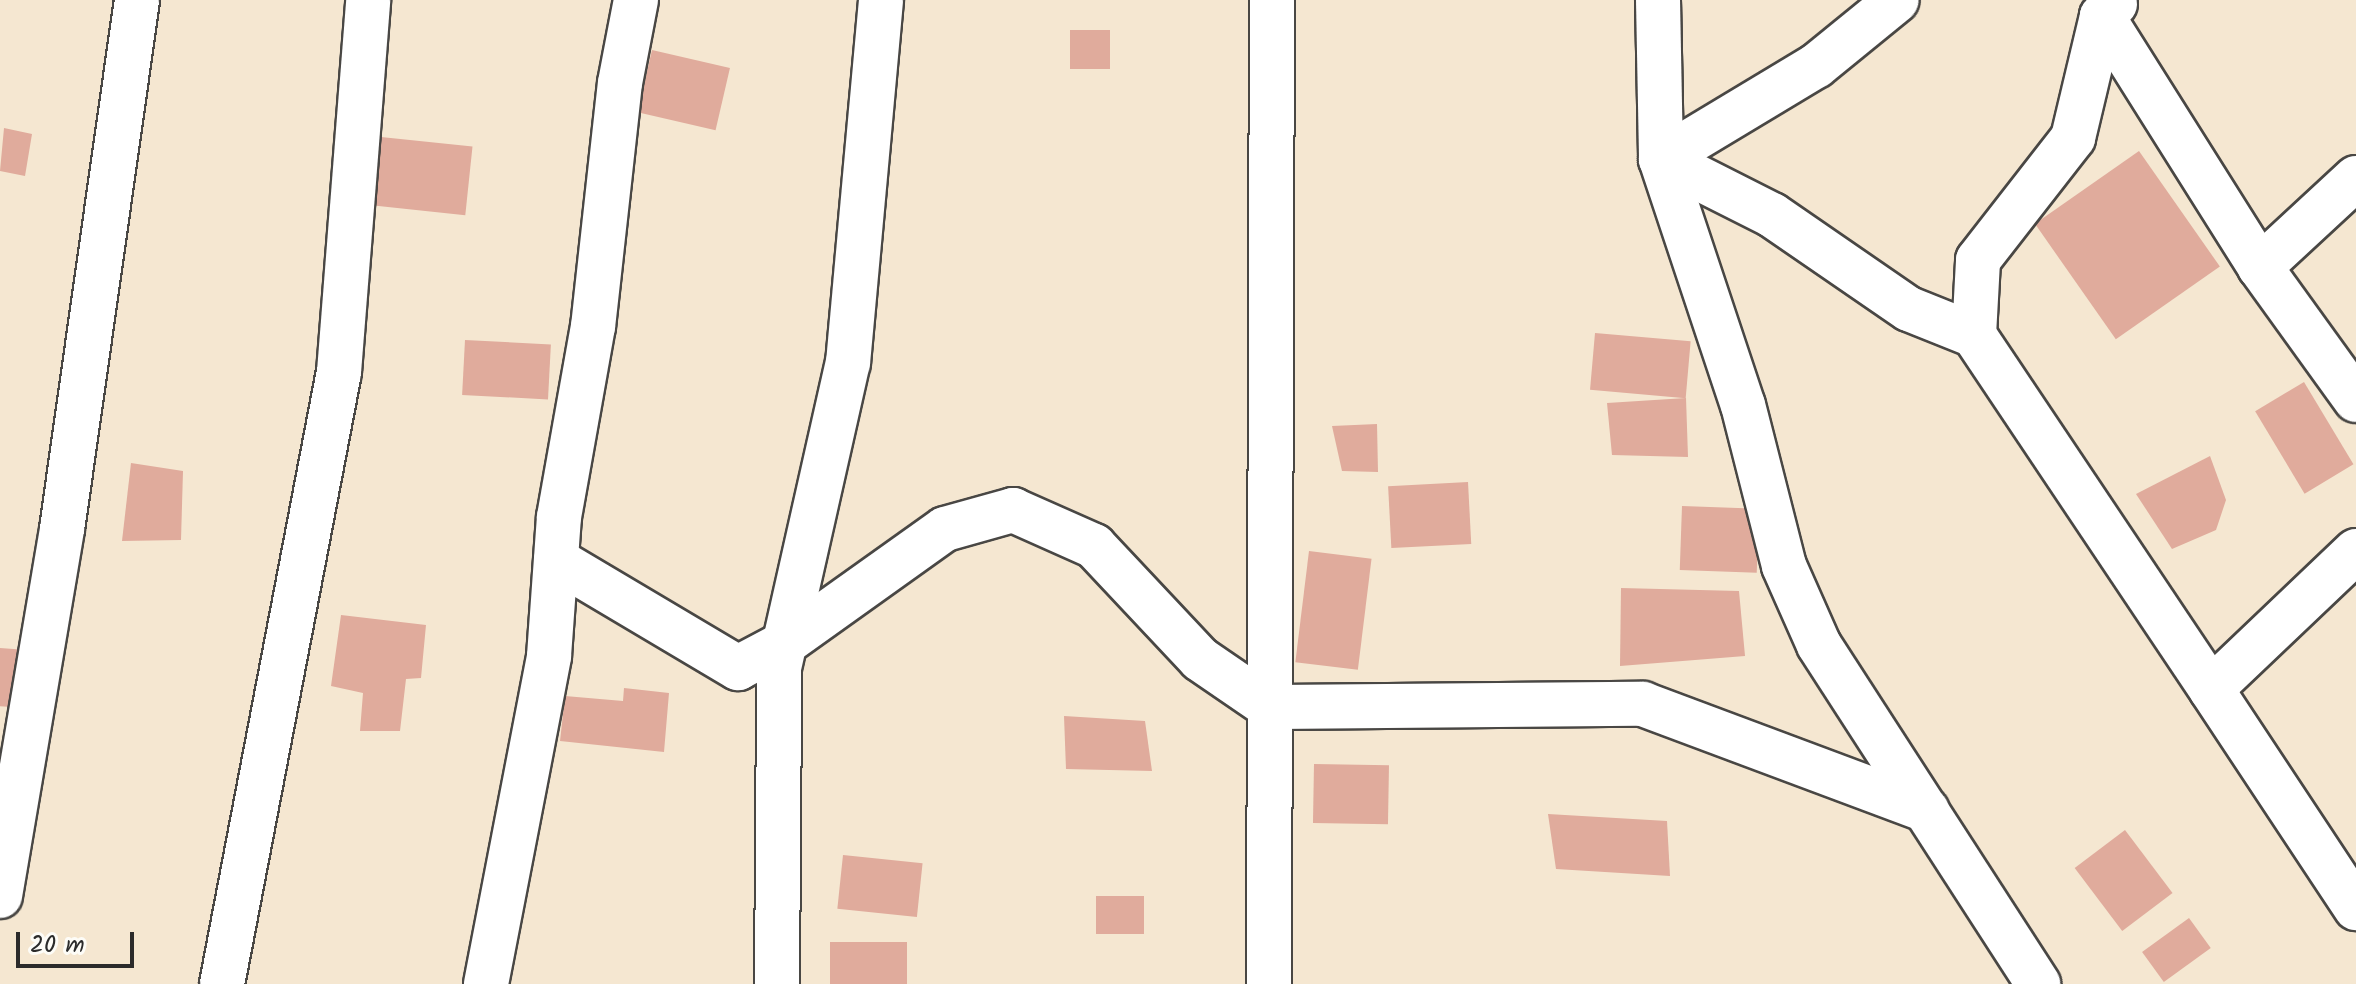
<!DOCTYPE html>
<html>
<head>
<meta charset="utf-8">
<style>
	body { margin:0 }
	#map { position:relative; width:2356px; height:984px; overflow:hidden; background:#f5e7d1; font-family:Kalam,sans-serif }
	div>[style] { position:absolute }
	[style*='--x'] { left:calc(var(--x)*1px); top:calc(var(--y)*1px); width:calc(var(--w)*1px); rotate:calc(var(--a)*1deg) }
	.building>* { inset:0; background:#e0ab9c; transform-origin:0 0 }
	.roads { filter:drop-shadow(2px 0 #494744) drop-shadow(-2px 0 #494744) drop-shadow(0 2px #494744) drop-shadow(0 -2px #494744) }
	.minor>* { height:44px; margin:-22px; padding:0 22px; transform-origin:22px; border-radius:22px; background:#fff }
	span { translate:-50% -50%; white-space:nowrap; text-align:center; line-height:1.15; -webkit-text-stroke:6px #fdfcf7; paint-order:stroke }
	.scale { position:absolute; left:16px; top:932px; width:118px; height:36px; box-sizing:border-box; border:4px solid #2b2b2b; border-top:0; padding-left:10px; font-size:24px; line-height:28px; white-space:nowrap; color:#2b2b2b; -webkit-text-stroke:6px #fdfcf7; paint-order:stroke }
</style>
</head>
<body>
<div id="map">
	<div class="building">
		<div style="left:1070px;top:30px;width:40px;height:39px"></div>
		<div style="left:652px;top:50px;width:80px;height:64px;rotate:13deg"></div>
		<div style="clip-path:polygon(4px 128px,32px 134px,25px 176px,0 171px)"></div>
		<div style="left:381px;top:137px;width:92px;height:69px;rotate:6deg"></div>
		<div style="left:2139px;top:151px;width:141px;height:127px;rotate:55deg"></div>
		<div style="left:1595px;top:333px;width:96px;height:57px;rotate:5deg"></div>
		<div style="left:465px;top:340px;width:86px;height:55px;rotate:3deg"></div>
		<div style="left:2304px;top:382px;width:96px;height:57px;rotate:59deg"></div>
		<div style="clip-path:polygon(1686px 398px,1688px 457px,1612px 455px,1607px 403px)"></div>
		<div style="clip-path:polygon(1377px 424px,1378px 472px,1342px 471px,1332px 426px)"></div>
		<div style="clip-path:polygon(2210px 456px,2226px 500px,2216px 530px,2172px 549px,2136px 494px)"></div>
		<div style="clip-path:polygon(131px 463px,183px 471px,181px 540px,122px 541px)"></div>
		<div style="left:1468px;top:482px;width:62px;height:80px;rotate:87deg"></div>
		<div style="left:1682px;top:506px;width:77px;height:64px;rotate:2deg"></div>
		<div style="left:1309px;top:551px;width:63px;height:112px;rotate:7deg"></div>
		<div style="clip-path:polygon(1621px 588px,1739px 591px,1745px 656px,1620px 666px)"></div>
		<div style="clip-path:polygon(341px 615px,426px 625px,421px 678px,406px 679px,400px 731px,360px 731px,363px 693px,331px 686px)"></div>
		<div style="left:0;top:648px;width:27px;height:58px;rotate:4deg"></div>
		<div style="clip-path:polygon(624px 688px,669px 693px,664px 752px,560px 741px,565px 696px,623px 701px)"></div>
		<div style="clip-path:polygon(1064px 716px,1145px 721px,1152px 771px,1066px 769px)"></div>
		<div style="left:1314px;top:764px;width:75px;height:59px;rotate:1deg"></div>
		<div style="clip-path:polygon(1548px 814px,1667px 821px,1670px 876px,1556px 869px)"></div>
		<div style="left:2125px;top:830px;width:79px;height:63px;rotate:53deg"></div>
		<div style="left:843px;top:855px;width:80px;height:54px;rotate:6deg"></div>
		<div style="left:1144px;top:896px;width:38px;height:48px;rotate:90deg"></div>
		<div style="left:2189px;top:918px;width:37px;height:58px;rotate:54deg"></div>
		<div style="left:830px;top:942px;width:77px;height:42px"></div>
	</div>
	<div class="roads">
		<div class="minor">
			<div style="--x:1658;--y:0;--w:159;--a:88.9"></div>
			<div style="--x:1661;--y:159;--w:259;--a:71.6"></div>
			<div style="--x:1743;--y:405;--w:166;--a:75.7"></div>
			<div style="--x:1784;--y:566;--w:86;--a:66.1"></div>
			<div style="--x:1819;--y:645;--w:404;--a:57.1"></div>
			<div style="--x:2115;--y:4;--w:18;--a:137"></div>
			<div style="--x:2102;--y:16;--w:297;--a:57.8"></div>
			<div style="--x:1661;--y:159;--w:124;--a:26.8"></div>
			<div style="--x:1772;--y:215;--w:166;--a:34.5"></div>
			<div style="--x:1909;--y:309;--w:70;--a:21.8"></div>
			<div style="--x:1974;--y:335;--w:426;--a:56.2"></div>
			<div style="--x:1661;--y:159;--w:181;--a:-31"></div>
			<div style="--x:1816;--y:66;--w:104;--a:-39.2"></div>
			<div style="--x:2356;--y:178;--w:131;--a:137.2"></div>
			<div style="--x:2260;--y:267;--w:164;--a:54.2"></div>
			<div style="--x:1974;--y:335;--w:75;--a:-86.9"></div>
			<div style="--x:1978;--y:260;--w:155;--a:-52.1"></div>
			<div style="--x:2073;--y:138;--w:125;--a:-76.6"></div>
			<div style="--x:2356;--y:551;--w:200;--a:136.4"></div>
			<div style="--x:2211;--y:689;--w:263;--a:56.5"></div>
			<div style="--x:556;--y:560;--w:212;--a:30.7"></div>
			<div style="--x:738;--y:668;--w:53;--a:-28"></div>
			<div style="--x:785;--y:643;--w:196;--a:-35.5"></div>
			<div style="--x:945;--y:529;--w:71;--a:-15.6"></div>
			<div style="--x:1013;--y:510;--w:89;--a:24"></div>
			<div style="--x:1094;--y:546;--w:155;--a:46.8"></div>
			<div style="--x:1200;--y:659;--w:85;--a:34.4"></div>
			<div style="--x:1270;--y:707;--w:373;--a:-0.5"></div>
			<div style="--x:1643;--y:704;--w:303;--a:20.5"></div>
			<div style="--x:0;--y:896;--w:372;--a:-80.4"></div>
			<div style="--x:62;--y:529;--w:534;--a:-81.93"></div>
			<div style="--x:222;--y:984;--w:623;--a:-79.18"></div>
			<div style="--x:339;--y:372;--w:373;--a:-85.5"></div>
			<div style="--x:486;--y:984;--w:334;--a:-79.1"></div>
			<div style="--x:549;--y:656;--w:139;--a:-85.9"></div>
			<div style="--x:559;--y:517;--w:193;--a:-79.9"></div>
			<div style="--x:593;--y:327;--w:245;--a:-83.7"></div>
			<div style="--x:620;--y:83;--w:85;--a:-79.1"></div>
			<div style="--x:777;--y:984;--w:316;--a:-89.6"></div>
			<div style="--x:779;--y:668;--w:313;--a:-77.3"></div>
			<div style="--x:848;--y:363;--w:364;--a:-84.8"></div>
			<div style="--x:1269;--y:984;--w:984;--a:-89.83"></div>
		</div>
	</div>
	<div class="scale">20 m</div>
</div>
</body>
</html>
